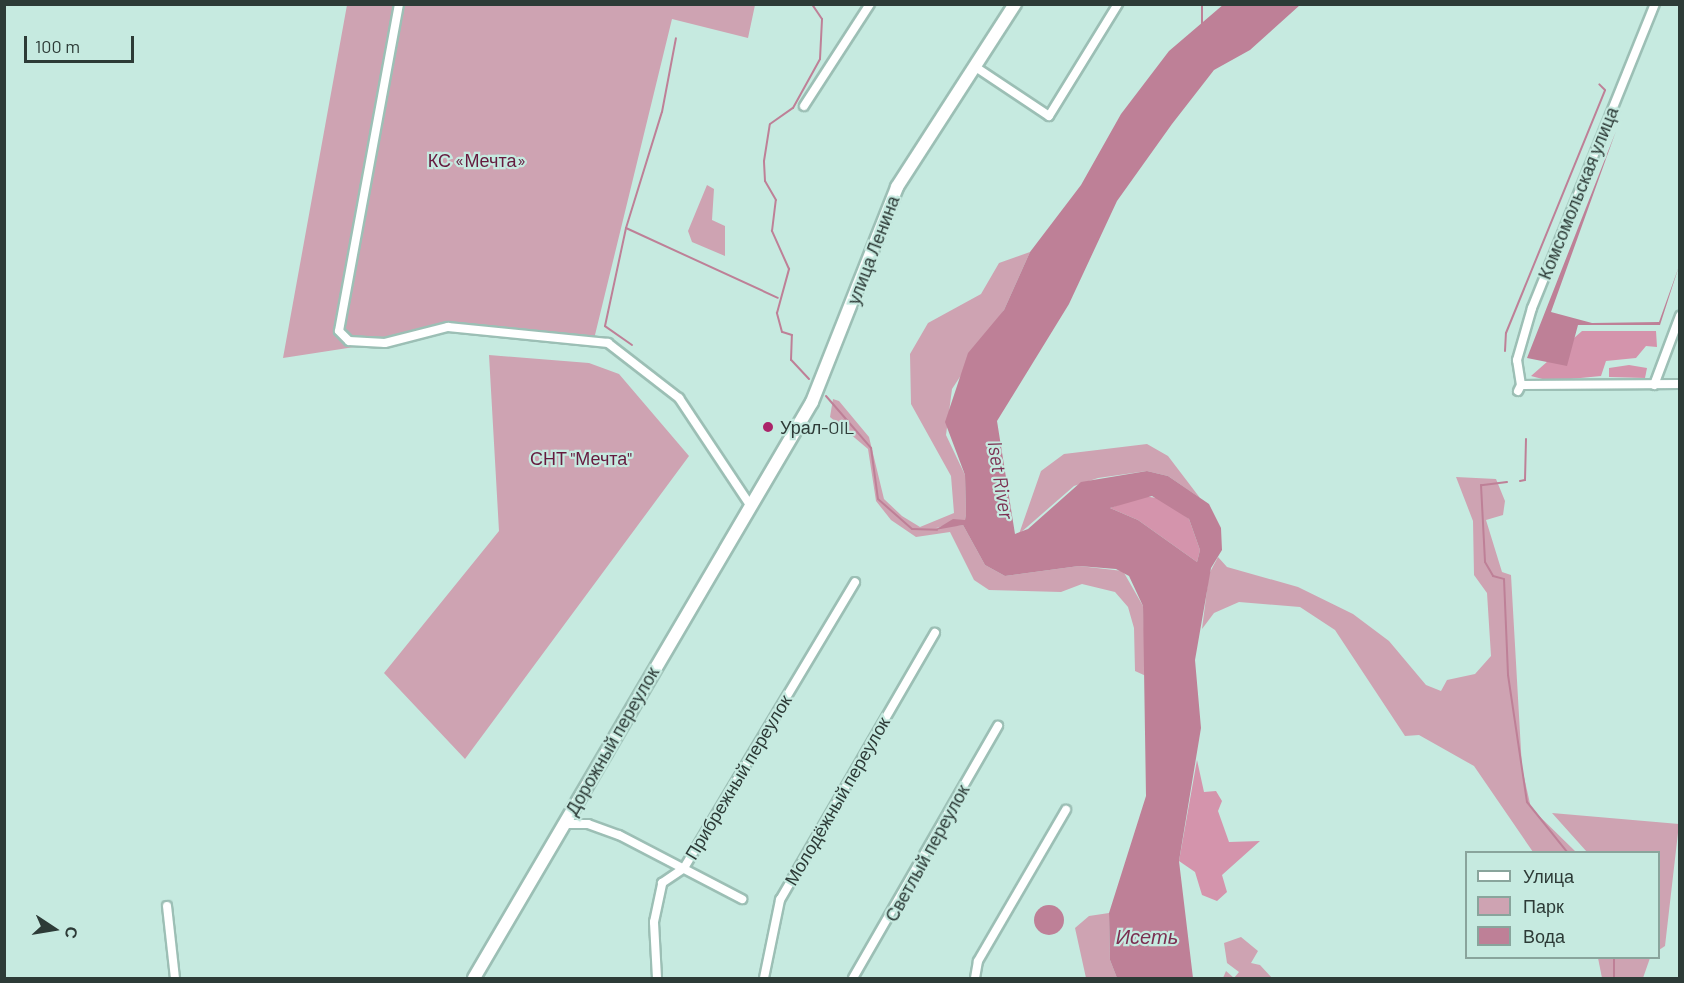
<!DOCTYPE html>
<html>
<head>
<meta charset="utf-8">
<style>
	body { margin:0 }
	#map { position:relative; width:1684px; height:983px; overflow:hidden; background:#c6eae0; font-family:Barlow,sans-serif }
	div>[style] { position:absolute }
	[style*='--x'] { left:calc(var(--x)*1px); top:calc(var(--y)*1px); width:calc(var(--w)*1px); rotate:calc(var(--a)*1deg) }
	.green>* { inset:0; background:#cea3b2 }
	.forest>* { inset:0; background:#d494ac }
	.water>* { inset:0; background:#be8097 }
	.round { border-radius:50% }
	.stream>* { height:2px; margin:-1px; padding:0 1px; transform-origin:1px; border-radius:1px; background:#be8097 }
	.roads { filter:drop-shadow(2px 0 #9cbfb5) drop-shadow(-2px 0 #9cbfb5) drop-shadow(0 2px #9cbfb5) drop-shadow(0 -2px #9cbfb5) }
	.street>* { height:8px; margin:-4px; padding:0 4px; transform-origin:4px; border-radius:4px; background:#fff }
	.secondary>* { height:12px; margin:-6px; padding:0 6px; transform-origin:6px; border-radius:6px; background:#fff }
	.dots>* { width:16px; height:16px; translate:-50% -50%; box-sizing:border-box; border:3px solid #c6eae0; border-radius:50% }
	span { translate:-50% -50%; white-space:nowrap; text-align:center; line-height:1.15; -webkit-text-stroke:4.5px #c6eae0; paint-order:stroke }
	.park-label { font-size:18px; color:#651a3e }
	.street-label { font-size:18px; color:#2d3b37 }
	.poi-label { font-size:18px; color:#2d3b37 }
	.left { translate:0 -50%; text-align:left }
	.water-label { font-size:20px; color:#7b2f51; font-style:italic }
	.frame { position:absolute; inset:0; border:6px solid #2d3b37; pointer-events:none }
	.legend { position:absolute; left:1465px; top:851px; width:195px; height:108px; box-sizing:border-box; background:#c6eae0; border:2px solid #89a49c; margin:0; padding:8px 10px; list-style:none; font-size:18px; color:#2d3b37 }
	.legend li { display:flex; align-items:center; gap:12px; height:30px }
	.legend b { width:30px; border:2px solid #89a49c }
	.north { position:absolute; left:24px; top:899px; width:60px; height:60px; -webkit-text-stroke:4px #c6eae0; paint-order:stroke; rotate:102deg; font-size:16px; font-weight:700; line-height:24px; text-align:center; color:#2d3b37 }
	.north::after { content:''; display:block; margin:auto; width:21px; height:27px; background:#2d3b37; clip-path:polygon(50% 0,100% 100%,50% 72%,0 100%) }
	.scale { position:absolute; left:24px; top:36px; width:110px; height:27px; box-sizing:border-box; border:3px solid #2d3b37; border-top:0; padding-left:8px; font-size:18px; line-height:21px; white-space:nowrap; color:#2d3b37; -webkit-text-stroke:4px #c6eae0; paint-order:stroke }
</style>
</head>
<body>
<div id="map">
	<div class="green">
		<div style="clip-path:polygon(347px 5px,755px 5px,748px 38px,672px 19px,594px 339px,458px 331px,283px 358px)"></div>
		<div style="clip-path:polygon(707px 185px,714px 189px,712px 220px,725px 226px,725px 256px,692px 242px,688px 231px)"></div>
		<div style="clip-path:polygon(1030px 252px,1004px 310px,952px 389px,946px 435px,965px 475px,966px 514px,965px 520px,936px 528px,963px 525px,985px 565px,1005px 576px,1079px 566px,1123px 571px,1143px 606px,1146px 676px,1135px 671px,1134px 628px,1128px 607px,1115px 592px,1082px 584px,1061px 592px,989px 590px,974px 580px,950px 532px,916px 537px,891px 520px,876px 501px,868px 449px,830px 417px,833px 399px,839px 401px,869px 437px,884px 499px,902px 516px,920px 527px,954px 513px,951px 476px,911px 404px,910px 354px,928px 323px,981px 294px,999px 263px)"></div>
		<div style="clip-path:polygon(489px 355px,589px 363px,619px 374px,689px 456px,465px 759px,384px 673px,499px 531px)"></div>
		<div style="clip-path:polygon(1147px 444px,1168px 456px,1200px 498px,1168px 476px,1147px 471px,1098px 478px,1074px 486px,1019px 534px,1041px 471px,1064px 454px)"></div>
		<div style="clip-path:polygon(1456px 477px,1496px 479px,1505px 501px,1503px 515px,1486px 520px,1502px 572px,1511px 575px,1522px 768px,1531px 808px,1576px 852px,1533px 852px,1474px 766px,1419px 735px,1405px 736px,1335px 630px,1300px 607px,1239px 602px,1214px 613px,1202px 629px,1209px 574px,1218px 557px,1227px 567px,1298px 587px,1353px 614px,1389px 641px,1426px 685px,1441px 691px,1447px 680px,1475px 674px,1491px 656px,1487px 593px,1474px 575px,1473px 521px)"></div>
		<div style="clip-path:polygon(1552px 813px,1679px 824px,1665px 946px,1659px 950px,1658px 852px,1587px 852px)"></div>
		<div style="clip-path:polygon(1109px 913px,1110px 960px,1117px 978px,1086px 978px,1075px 928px,1089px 916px)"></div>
		<div style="clip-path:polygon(1241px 937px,1258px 951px,1251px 963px,1260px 965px,1272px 978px,1223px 978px,1226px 971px,1234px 978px,1239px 972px,1227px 963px,1224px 943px)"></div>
		<div style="clip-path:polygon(1598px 958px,1650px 958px,1643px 978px,1602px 978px)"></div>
	</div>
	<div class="forest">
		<div style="clip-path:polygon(1582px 331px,1656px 331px,1657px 347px,1646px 346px,1636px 358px,1606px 361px,1601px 376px,1550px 381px,1531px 376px)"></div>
		<div style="clip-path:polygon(1629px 365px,1647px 368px,1645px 378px,1609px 377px,1609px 368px)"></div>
		<div style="clip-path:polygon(1143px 496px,1164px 499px,1189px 519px,1200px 550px,1197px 562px,1138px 520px,1110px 508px)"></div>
		<div style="clip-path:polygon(1197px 760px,1204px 792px,1216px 791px,1222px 801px,1218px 811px,1229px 842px,1260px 841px,1222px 875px,1227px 892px,1217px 901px,1202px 895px,1195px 872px,1179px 861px)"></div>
	</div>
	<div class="water">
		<div style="clip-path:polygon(evenodd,1224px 4px,1300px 5px,1250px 50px,1214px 70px,1172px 124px,1117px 201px,1069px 304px,997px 421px,1015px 534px,1028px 529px,1081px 482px,1147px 471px,1168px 476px,1209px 504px,1221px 528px,1222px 550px,1211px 568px,1195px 660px,1201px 728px,1179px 861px,1193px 978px,1117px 978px,1110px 960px,1109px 913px,1146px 796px,1143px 606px,1129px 576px,1116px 569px,1079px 566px,1005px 576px,985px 565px,963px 525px,935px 530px,953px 519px,965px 520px,966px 514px,965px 475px,945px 422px,968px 353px,1004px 310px,1030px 252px,1081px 185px,1121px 114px,1169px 51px,1224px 4px,1152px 496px,1189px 519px,1200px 550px,1197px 562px,1138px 520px,1110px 508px,1152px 496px)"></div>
		<div style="clip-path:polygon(1616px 131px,1551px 312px,1592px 323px,1659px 322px,1679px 266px,1660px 325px,1578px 325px,1567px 366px,1527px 358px)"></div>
		<div class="round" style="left:1034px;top:905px;width:30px;height:30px"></div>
	</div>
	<div class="stream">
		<div style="--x:1202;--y:4;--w:22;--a:90"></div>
		<div style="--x:626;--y:228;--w:121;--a:-72.8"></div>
		<div style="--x:662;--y:112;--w:75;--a:-79.3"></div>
		<div style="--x:632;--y:345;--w:33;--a:-145"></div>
		<div style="--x:605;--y:326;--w:100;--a:-77.9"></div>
		<div style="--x:626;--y:228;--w:167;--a:24.7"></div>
		<div style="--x:1505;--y:351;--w:18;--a:-87"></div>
		<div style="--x:1506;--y:333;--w:262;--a:-67.8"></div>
		<div style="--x:1605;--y:90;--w:8;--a:-135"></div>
		<div style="--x:809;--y:379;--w:26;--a:-133"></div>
		<div style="--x:791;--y:360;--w:25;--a:-88"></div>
		<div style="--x:792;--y:335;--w:10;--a:-163"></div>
		<div style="--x:782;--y:332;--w:20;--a:-105"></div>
		<div style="--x:777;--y:313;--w:46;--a:-74.7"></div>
		<div style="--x:789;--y:269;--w:42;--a:-114.1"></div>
		<div style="--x:772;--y:231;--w:31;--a:-83"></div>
		<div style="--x:776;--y:200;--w:22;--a:-120"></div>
		<div style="--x:765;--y:181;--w:20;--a:-93"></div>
		<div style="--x:764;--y:161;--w:37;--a:-81"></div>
		<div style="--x:770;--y:124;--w:28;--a:-35"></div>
		<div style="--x:793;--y:108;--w:56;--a:-61.1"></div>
		<div style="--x:820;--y:59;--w:40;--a:-87.1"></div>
		<div style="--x:822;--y:19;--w:18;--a:-124"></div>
		<div style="--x:826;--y:396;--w:69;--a:49.1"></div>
		<div style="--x:871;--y:448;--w:51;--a:82.2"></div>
		<div style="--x:878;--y:499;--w:45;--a:41.4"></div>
		<div style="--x:912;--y:529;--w:25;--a:2"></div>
		<div style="--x:1520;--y:481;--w:5;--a:-11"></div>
		<div style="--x:1525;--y:480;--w:41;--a:-88.6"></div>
		<div style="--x:1507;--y:482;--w:26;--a:173"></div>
		<div style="--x:1481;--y:485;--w:77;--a:87"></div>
		<div style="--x:1485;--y:562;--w:16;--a:60"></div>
		<div style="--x:1493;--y:576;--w:11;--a:15"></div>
		<div style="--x:1504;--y:579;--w:96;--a:87.6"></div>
		<div style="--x:1508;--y:675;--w:128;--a:81.5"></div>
		<div style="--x:1527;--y:802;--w:64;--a:51.3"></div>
		<div style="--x:1614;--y:978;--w:20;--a:-90"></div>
	</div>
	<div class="roads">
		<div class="street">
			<div style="--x:399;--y:4;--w:332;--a:100.4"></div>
			<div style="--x:339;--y:331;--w:14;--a:45"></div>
			<div style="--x:349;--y:341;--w:36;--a:3"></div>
			<div style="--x:385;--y:343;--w:65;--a:-14.3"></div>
			<div style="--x:448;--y:327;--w:161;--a:5.7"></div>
			<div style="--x:608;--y:343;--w:90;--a:37.8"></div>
			<div style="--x:679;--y:398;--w:128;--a:56.4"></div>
			<div style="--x:974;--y:66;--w:90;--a:33.7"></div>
			<div style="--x:1049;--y:116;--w:132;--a:-58.4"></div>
			<div style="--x:804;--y:106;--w:121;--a:-57.1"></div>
			<div style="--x:1521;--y:385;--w:25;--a:-99"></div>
			<div style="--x:1517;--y:360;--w:54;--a:-73.9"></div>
			<div style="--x:1532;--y:308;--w:328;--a:-68"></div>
			<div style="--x:1654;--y:385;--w:74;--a:-69.4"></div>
			<div style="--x:1518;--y:391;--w:7;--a:-63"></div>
			<div style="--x:1521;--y:385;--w:159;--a:-0.4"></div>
			<div style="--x:564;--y:824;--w:24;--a:0"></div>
			<div style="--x:588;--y:824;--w:33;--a:20"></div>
			<div style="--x:619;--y:835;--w:139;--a:27.5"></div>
			<div style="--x:167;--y:906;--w:72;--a:83.7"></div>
			<div style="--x:657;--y:978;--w:56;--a:-93.1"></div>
			<div style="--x:654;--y:922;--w:40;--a:-78"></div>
			<div style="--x:662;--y:883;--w:27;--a:-34"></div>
			<div style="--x:684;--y:868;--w:333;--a:-59.1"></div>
			<div style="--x:764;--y:978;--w:80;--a:-78.4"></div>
			<div style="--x:780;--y:900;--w:309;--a:-59.9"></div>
			<div style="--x:853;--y:978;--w:291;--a:-60.1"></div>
			<div style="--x:975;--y:978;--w:17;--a:-80"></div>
			<div style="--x:978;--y:961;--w:175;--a:-59.8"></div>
		</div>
		<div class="secondary">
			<div style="--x:474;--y:978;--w:668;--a:-59.6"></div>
			<div style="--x:812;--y:402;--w:231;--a:-68.4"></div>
			<div style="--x:897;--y:187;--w:218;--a:-57.2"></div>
		</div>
	</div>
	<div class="dots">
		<div style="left:768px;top:427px;background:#ab2469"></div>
	</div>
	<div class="park-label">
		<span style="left:477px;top:160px">КС «Мечта»</span>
		<span style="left:581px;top:458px">СНТ "Мечта"</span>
	</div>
	<div class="street-label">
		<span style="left:1578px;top:193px;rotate:-68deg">Комсомольская улица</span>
		<span style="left:873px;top:250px;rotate:-69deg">улица Ленина</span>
		<span style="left:612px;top:741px;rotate:-60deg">Дорожный переулок</span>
		<span style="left:738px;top:777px;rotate:-59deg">Прибрежный переулок</span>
		<span style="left:837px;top:801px;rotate:-60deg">Молодёжный переулок</span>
		<span style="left:927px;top:853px;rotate:-61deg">Светлый переулок</span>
	</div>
	<div class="poi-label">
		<span class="left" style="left:780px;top:427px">Урал-OIL</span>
	</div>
	<div class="water-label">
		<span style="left:1001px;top:480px;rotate:81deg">Iset River</span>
		<span style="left:1147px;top:936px">Исеть</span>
	</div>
	<div class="frame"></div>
	<ul class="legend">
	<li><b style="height:8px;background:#fff"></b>Улица</li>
	<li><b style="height:16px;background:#cea3b2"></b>Парк</li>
	<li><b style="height:16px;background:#be8097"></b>Вода</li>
	</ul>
	<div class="north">С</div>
	<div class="scale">100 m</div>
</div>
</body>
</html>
